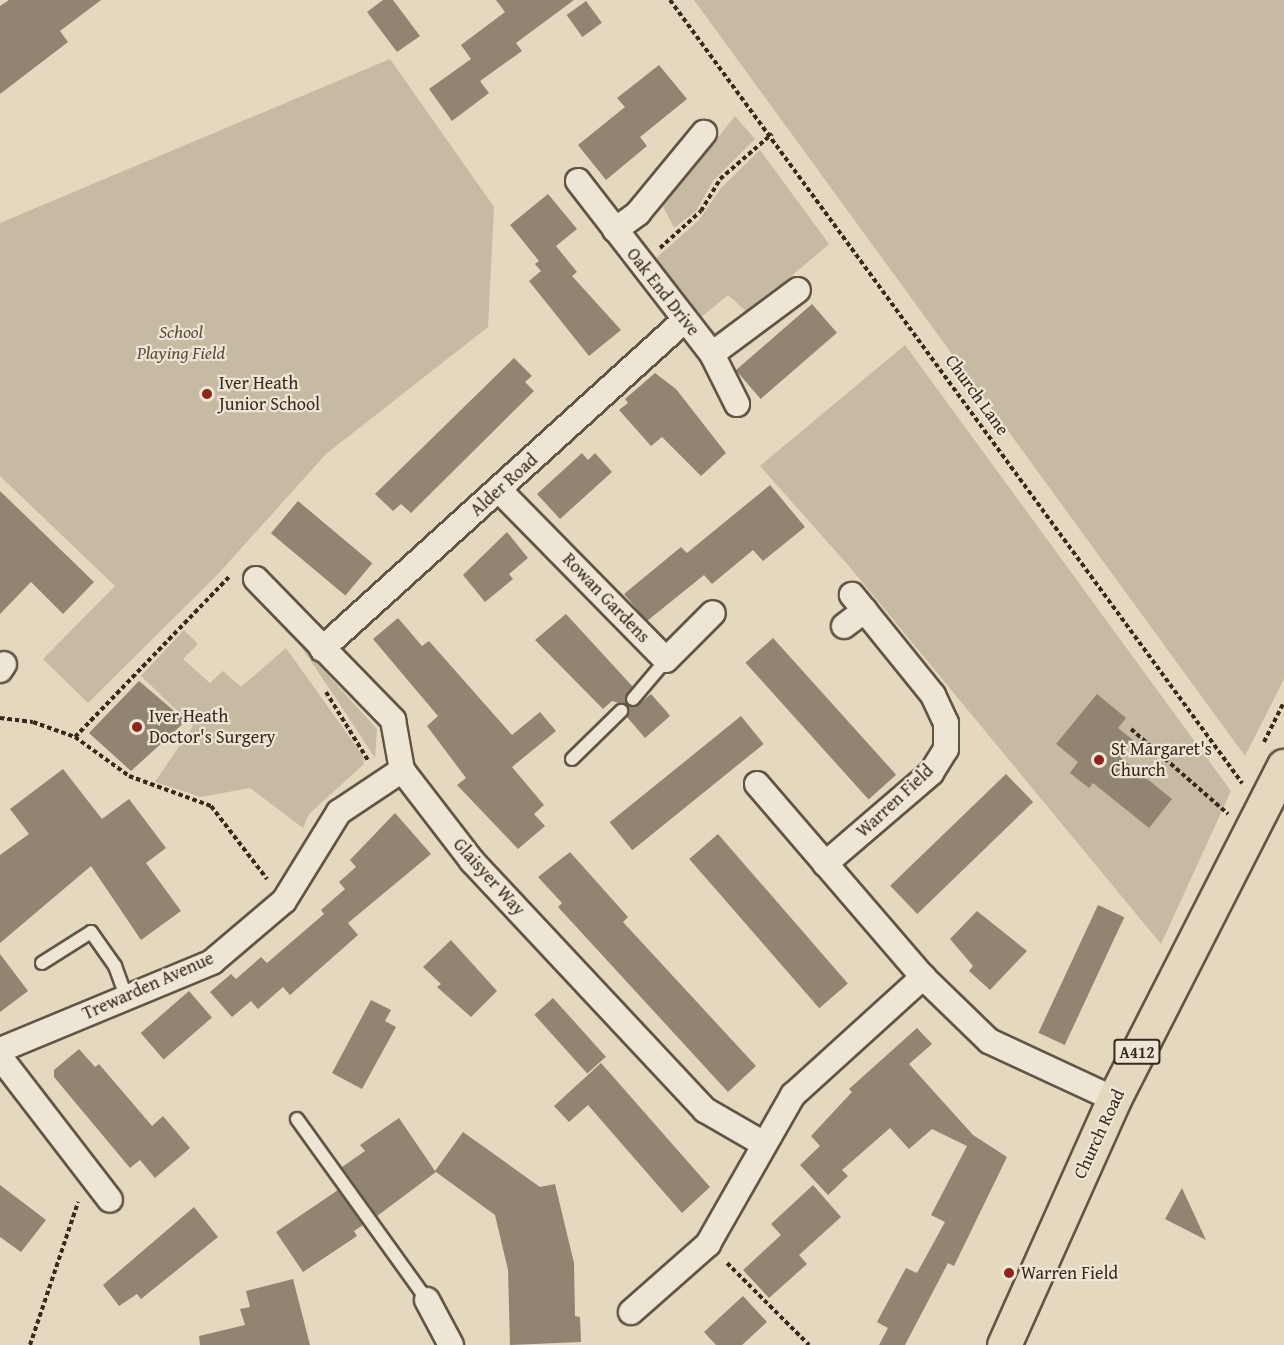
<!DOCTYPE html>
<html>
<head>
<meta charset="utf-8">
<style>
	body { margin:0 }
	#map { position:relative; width:1284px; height:1345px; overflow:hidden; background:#e4d8be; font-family:"Gentium Book Plus",serif }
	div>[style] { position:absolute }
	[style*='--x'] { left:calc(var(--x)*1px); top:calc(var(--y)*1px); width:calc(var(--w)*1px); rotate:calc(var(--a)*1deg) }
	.green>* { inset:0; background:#c7baa2 }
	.building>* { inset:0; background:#918470; transform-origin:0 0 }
	.path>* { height:4px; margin-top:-2px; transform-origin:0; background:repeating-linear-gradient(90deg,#37291b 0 4.5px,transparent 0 7.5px) }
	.roads { filter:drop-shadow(2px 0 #625544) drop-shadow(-2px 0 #625544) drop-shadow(0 2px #625544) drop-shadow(0 -2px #625544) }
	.service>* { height:12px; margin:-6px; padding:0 6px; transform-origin:6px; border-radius:6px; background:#ede6d5 }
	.minor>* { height:24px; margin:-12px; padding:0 12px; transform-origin:12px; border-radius:12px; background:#ede6d5 }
	.primary>* { height:33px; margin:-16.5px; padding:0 16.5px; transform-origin:16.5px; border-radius:16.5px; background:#e4d8be }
	.dots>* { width:16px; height:16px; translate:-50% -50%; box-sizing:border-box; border:3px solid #ede6d5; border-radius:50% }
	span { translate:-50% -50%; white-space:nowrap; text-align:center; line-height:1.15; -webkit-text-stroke:4.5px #ede6d5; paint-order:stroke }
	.shield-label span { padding:2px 4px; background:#ede6d5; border:2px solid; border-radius:4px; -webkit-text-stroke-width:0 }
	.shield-label { font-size:16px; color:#37291b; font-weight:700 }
	.street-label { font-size:18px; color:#37291b }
	.park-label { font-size:18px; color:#5b4d3d; font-style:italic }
	.poi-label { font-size:18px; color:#37291b }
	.left { translate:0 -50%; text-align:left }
</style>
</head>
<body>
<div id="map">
	<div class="green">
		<div style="clip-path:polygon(694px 0,1284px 0,1284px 679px,1245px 756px)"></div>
		<div style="clip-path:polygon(390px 59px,494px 207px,488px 327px,326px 454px,219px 573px,88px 703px,43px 659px,115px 586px,0 476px,0 223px)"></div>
		<div style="clip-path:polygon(735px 116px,755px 139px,713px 181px,696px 211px,674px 228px,663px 206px)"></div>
		<div style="clip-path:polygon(760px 150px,829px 244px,748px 313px,728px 295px,700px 318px,654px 260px,699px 220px,721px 188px)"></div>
		<div style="clip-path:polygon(905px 345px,1231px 791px,1161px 944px,848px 565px,760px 466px)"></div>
		<div style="clip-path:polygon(184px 630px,198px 644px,183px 659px,210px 683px,223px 671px,241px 687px,286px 648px,363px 756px,364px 764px,309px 814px,303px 828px,250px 788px,201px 797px,155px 782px,193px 726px,141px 676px)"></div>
		<div style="clip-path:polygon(298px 642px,377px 729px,375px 758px,343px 709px)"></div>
	</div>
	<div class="building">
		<div style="clip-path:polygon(9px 0,101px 0,60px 31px,68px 42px,0 94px,0 6px)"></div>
		<div style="clip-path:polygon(383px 0,393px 0,420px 36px,397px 52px,367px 12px)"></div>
		<div style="clip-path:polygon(496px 0,574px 0,516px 43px,522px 51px,480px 81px,489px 93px,452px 121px,429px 89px,471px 59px,461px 45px,505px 12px)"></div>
		<div style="left:586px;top:1px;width:27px;height:24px;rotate:54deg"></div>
		<div style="clip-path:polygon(659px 65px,687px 99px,640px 137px,647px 146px,606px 180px,578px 145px,625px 107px,617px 98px)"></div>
		<div style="clip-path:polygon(548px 194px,577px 229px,556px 246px,577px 272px,572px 276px,621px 330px,589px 356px,529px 281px,541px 271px,535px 264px,539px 261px,510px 225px)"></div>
		<div style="left:812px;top:304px;width:38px;height:101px;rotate:49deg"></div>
		<div style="clip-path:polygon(514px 358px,532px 376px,525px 382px,534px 391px,411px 513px,401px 504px,393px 511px,375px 494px)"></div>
		<div style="clip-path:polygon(655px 373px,676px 389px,726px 453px,701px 476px,662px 437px,651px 446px,619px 410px,628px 403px,625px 399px)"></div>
		<div style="clip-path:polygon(582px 453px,588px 460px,595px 453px,612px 472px,560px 519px,537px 494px)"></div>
		<div style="clip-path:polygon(770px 485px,805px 527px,763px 561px,753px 550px,712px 584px,704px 575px,647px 621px,624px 594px,681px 547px,687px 553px)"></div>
		<div style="clip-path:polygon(0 491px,94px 582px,63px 614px,31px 582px,0 614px)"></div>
		<div style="left:298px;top:501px;width:97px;height:42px;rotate:40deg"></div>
		<div style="clip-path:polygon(507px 532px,528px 558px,509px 574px,513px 579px,485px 602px,463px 575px)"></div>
		<div style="clip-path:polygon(566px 614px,633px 687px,625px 697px,627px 705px,636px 706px,651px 694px,667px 712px,670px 716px,645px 738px,627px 717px,626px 705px,612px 701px,603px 709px,535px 640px)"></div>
		<div style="clip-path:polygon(398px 618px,422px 646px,429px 641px,512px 735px,540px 712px,556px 731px,512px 767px,544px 805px,534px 814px,545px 826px,518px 849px,457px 785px,466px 778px,427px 726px,438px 716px,373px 639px)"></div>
		<div style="left:773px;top:638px;width:184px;height:37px;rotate:48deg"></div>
		<div style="clip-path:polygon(139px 681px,186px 721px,131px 771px,89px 733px)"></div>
		<div style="clip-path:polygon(1097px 694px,1126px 718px,1118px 728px,1133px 740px,1120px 757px,1172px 799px,1149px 828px,1093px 783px,1089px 788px,1070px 773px,1078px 762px,1056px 744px)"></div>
		<div style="left:741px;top:716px;width:36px;height:169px;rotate:51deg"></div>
		<div style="clip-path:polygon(63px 769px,102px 819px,129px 799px,166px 848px,146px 863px,181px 911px,141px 940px,91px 866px,0 943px,0 855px,29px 834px,10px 809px)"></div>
		<div style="left:1006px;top:774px;width:39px;height:161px;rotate:46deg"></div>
		<div style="clip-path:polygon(395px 813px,431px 854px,348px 923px,358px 935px,290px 995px,283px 987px,258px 1009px,251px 1001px,232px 1017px,210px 992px,231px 974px,236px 979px,261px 957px,267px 963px,324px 914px,321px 910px,345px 889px,339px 882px,356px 867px,350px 860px)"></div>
		<div style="left:718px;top:834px;width:198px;height:38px;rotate:49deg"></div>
		<div style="clip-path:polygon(570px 852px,628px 917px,623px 922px,756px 1066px,728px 1092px,558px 907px,562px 903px,538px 877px)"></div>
		<div style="left:1098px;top:905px;width:29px;height:141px;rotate:25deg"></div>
		<div style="clip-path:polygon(977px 911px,1027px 951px,990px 990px,969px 971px,973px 966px,950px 939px)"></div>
		<div style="clip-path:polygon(451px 940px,497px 991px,471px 1017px,437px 987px,441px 984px,423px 967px)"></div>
		<div style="clip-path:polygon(0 954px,28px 991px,0 1012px)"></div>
		<div style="left:189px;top:991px;width:35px;height:64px;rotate:49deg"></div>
		<div style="left:553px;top:998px;width:79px;height:25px;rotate:48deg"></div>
		<div style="clip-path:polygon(371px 1000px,391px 1010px,385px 1021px,396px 1027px,362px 1089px,332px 1073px)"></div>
		<div style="clip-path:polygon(917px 1028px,932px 1044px,909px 1064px,973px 1135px,1007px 1157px,954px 1266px,948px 1263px,905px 1345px,879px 1345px,888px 1328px,877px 1322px,906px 1268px,917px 1273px,945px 1222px,931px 1215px,967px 1146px,932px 1129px,909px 1149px,890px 1128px,842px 1170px,848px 1176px,828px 1195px,800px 1165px,820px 1146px,811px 1136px,852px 1092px,849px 1089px)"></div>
		<div style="clip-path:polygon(79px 1049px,95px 1067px,99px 1064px,152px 1126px,163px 1116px,190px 1148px,155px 1178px,140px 1160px,130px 1168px,54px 1077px,54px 1070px)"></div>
		<div style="clip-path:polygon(601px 1063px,710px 1187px,682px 1213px,588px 1105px,569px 1122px,554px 1106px)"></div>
		<div style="clip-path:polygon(399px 1118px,435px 1171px,463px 1132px,540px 1187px,555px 1184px,574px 1263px,575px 1316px,580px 1317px,581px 1342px,510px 1345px,508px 1270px,495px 1215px,436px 1172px,377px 1216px,342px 1167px,365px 1151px,360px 1145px)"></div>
		<div style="clip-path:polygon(0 1185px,46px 1220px,21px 1252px,0 1237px)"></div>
		<div style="clip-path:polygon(813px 1185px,841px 1217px,799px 1255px,807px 1264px,769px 1298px,743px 1270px,781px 1235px,771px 1224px)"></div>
		<div style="clip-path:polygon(1182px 1188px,1206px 1240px,1165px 1219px)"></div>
		<div style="clip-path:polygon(338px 1190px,363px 1225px,354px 1231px,357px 1236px,303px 1272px,276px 1232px)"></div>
		<div style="clip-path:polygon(194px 1207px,218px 1237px,141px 1299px,137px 1294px,119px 1306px,103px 1285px)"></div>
		<div style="clip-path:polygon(293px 1279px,310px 1345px,200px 1345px,199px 1336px,245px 1325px,240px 1309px,250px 1307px,246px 1291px)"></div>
		<div style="clip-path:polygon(743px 1296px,767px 1322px,742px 1345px,716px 1345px,704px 1332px)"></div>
	</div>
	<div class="path">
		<div style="--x:670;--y:0;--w:970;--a:53.85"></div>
		<div style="--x:660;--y:248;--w:55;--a:-42.1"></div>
		<div style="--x:701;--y:211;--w:37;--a:-59"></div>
		<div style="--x:720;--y:179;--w:69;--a:-40.9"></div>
		<div style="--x:326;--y:692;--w:82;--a:58.4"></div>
		<div style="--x:0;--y:718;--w:33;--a:7"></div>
		<div style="--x:33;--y:722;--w:45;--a:19.7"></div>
		<div style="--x:75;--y:737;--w:67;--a:35.8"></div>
		<div style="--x:129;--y:776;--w:87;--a:20.1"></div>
		<div style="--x:211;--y:806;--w:92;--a:52.5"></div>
		<div style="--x:1131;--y:729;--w:129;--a:41.2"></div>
		<div style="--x:75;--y:737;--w:225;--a:-46.1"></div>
		<div style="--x:1264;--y:742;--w:45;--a:-63.4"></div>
		<div style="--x:727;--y:1263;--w:116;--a:45"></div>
		<div style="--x:30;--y:1345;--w:151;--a:-71.4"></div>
	</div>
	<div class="roads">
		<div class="service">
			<div style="--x:633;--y:699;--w:51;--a:-49.8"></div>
			<div style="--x:572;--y:759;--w:69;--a:-44.4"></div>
			<div style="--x:42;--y:963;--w:58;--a:-32.3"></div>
			<div style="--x:91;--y:932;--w:42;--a:54.8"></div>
			<div style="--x:115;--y:966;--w:33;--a:70"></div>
			<div style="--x:297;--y:1119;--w:223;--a:54.3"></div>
		</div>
		<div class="minor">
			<div style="--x:578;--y:181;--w:219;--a:52.2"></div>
			<div style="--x:712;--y:354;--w:56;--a:63.4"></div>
			<div style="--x:615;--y:230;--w:29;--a:-36"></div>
			<div style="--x:638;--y:213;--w:104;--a:-50.5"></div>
			<div style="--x:712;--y:354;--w:107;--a:-36.7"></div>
			<div style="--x:499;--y:490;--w:238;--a:45.5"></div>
			<div style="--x:666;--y:660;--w:66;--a:-45"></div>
			<div style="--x:256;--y:579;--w:197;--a:45.8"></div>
			<div style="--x:393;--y:720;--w:51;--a:79.8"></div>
			<div style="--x:402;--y:770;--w:115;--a:52.4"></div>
			<div style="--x:472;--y:861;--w:341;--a:46.9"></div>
			<div style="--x:705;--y:1110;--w:68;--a:30"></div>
			<div style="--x:844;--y:626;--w:26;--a:-37"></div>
			<div style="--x:322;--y:649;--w:490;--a:-42.2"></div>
			<div style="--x:0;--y:670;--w:7;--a:-56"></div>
			<div style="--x:757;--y:784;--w:255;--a:49.3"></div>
			<div style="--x:923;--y:977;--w:92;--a:44.1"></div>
			<div style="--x:989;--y:1041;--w:138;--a:24.9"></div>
			<div style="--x:825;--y:864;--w:140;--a:-40.6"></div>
			<div style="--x:931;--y:773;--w:28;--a:-58"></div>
			<div style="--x:946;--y:749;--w:26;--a:-90"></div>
			<div style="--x:946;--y:723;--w:31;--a:-115"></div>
			<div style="--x:933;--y:695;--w:129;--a:-129"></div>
			<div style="--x:0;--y:1050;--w:230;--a:-22.5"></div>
			<div style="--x:212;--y:962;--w:94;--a:-40.3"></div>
			<div style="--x:284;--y:901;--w:105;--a:-58.3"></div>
			<div style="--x:339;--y:812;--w:76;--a:-33.7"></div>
			<div style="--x:0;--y:1057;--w:180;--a:52.4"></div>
			<div style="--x:427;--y:1300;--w:51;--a:61.9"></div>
			<div style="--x:631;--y:1312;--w:103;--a:-41.4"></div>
			<div style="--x:708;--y:1244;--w:172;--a:-60.3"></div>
			<div style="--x:793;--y:1095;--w:176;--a:-42.2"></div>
		</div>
		<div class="primary">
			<div style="--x:1004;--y:1345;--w:269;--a:-65.9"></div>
			<div style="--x:1114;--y:1099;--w:374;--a:-63"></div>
		</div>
	</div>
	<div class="dots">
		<div style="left:207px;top:394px;background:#8f2418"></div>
		<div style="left:137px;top:727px;background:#8f2418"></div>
		<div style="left:1099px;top:760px;background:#8f2418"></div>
		<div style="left:1009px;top:1273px;background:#8f2418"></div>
	</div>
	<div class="shield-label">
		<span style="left:1137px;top:1052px">A412</span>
	</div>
	<div class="street-label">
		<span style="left:663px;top:292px;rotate:52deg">Oak End Drive</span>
		<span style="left:977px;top:395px;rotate:54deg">Church Lane</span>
		<span style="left:504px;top:485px;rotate:-42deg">Alder Road</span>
		<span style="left:606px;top:598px;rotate:46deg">Rowan Gardens</span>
		<span style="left:895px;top:801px;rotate:-43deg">Warren Field</span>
		<span style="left:489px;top:877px;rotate:48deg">Glaisyer Way</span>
		<span style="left:148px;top:986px;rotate:-24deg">Trewarden Avenue</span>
		<span style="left:1099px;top:1134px;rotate:-65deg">Church Road</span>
	</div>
	<div class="park-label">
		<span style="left:181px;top:343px">School<br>Playing Field</span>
	</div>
	<div class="poi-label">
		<span class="left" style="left:219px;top:394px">Iver Heath<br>Junior School</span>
		<span class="left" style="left:149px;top:727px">Iver Heath<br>Doctor's Surgery</span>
		<span class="left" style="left:1111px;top:760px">St Margaret's<br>Church</span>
		<span class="left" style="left:1021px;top:1273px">Warren Field</span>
	</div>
</div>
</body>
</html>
